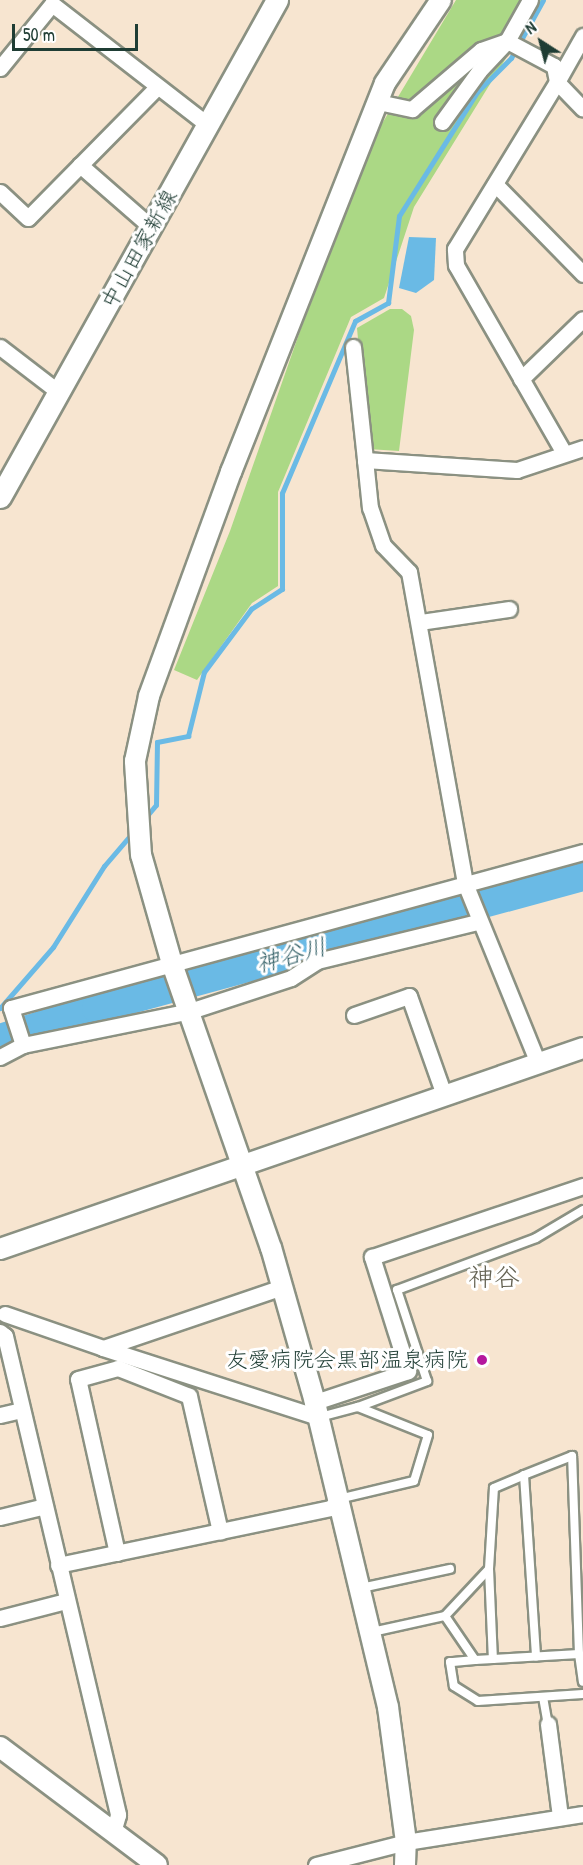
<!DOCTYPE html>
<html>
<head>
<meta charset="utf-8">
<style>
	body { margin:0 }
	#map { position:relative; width:583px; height:1865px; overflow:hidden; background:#f7e5d0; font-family:"Patrick Hand","Klee One",sans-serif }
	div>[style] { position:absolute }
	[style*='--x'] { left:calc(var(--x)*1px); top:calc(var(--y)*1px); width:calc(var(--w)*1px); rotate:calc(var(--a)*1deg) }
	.green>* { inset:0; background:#abd885 }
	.water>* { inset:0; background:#6abae5 }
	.stream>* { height:5px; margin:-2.5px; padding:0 2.5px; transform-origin:2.5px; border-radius:2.5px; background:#6abae5 }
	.river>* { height:30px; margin:-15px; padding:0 15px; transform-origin:15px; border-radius:15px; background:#6abae5 }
	.roads { filter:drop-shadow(2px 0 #8b9182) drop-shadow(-2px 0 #8b9182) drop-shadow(0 2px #8b9182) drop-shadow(0 -2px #8b9182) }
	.service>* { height:8px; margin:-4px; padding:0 4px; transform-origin:4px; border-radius:4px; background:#fff }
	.minor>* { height:15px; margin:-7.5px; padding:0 7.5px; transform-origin:7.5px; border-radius:7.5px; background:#fff }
	.tertiary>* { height:20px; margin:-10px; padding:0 10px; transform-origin:10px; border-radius:10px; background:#fff }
	.secondary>* { height:21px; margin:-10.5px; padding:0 10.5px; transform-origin:10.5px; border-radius:10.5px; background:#fff }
	.dots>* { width:16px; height:16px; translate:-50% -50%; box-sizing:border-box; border:3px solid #fff; border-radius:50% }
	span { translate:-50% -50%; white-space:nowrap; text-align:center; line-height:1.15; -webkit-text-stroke:6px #fff; paint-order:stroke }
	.street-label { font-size:22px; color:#1f3d34 }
	.poi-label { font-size:22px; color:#1f3d34 }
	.right { translate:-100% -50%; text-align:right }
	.water-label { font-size:24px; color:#366269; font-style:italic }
	.quarter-label { font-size:26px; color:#666455 }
	.north { position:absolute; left:511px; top:12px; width:60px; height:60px; -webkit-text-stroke:4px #fff; paint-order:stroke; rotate:324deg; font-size:16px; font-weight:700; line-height:24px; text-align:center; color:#1f3d34 }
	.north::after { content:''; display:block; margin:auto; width:21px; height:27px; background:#1f3d34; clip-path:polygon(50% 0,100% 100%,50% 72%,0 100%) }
	.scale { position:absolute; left:12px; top:24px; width:126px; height:27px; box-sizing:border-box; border:3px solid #1f3d34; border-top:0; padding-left:8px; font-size:18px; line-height:21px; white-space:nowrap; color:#1f3d34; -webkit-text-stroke:4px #fff; paint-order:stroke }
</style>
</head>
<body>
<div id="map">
	<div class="green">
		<div style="clip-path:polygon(456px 0,542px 0,414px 207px,384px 298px,351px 317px,278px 492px,278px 586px,252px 603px,197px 680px,174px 670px,230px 531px,300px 331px,380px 127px)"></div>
		<div style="clip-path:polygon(390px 309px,402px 309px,411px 316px,414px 330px,399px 451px,368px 449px,357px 328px)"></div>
	</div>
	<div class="water">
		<div style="clip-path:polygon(409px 237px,436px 238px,434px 280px,416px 293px,399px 288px)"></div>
	</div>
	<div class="stream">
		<div style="--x:145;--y:818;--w:17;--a:-50"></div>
		<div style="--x:156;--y:805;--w:63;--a:-89.1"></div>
		<div style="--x:157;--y:742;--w:32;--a:-11"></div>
		<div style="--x:188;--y:736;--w:66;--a:-76"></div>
		<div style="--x:204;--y:672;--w:79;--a:-53.3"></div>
		<div style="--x:251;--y:609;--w:37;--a:-33"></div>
		<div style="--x:282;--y:589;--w:96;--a:-90"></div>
		<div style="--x:282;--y:493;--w:187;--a:-67"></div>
		<div style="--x:355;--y:321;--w:38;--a:-29"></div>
		<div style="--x:388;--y:303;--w:88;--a:-82.8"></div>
		<div style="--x:399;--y:216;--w:146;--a:-57.8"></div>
		<div style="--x:477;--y:92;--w:48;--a:-45"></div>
		<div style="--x:511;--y:58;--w:66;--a:-61.1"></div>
		<div style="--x:0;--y:1008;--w:81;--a:-49"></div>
		<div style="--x:53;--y:947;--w:96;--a:-57.8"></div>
		<div style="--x:104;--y:866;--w:45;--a:-49.5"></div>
	</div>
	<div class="river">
		<div style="--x:0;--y:1039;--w:102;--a:-17.7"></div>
		<div style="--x:97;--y:1008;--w:504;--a:-15.2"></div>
	</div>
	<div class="roads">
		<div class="service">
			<div style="--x:358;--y:1407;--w:74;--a:-20.6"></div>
			<div style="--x:427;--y:1381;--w:96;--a:-108.2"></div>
			<div style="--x:397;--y:1290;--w:148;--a:-20.5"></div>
			<div style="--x:536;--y:1238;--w:55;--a:-30.8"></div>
			<div style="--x:320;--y:1417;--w:39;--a:-15"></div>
			<div style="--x:358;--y:1407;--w:75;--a:21.8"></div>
			<div style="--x:428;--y:1435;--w:48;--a:106.9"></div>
			<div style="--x:414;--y:1481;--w:77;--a:166.5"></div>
			<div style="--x:489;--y:1569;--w:90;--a:87.5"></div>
			<div style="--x:361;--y:1588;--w:91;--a:-12.1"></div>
			<div style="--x:445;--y:1616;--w:64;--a:-46.9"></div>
			<div style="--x:489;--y:1569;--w:81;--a:-86.5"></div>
			<div style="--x:494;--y:1488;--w:33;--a:-23"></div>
			<div style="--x:372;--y:1632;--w:75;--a:-12.4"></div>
			<div style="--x:445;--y:1616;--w:53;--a:55.7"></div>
			<div style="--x:475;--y:1660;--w:18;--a:-3"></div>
			<div style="--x:493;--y:1659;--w:86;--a:-3.3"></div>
			<div style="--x:579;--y:1654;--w:198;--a:-92"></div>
			<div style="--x:572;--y:1456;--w:52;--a:158.4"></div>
			<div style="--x:524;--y:1475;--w:182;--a:86.2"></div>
			<div style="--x:579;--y:1654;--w:28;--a:82"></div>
			<div style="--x:475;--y:1660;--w:25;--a:175"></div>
			<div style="--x:450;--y:1662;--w:24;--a:81"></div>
			<div style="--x:454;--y:1686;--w:28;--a:32"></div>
			<div style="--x:478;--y:1701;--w:105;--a:-3.8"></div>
			<div style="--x:543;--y:1697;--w:27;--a:80"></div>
		</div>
		<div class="minor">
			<div style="--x:0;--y:68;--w:82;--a:-50.9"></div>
			<div style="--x:52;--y:4;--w:197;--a:37.8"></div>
			<div style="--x:557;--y:82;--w:53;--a:-60.5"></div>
			<div style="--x:378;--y:102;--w:35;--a:12"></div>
			<div style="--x:412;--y:109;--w:91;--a:-40.5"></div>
			<div style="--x:481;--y:50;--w:28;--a:-19"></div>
			<div style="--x:507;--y:41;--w:53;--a:28"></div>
			<div style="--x:554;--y:66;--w:16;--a:79"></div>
			<div style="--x:442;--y:122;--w:63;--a:-54"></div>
			<div style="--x:479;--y:71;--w:41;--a:-47"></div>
			<div style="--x:507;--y:41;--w:47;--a:-60.7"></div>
			<div style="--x:80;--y:165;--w:94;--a:41.1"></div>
			<div style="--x:495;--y:184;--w:126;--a:45.6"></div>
			<div style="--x:0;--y:192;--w:38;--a:43"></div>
			<div style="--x:28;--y:218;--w:184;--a:-45.4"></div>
			<div style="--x:0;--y:347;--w:76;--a:37.5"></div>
			<div style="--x:353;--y:347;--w:114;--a:83.9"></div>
			<div style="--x:521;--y:379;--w:86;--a:-44.1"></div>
			<div style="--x:564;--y:453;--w:217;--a:-119.9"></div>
			<div style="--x:456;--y:265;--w:16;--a:-94"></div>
			<div style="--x:455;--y:249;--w:196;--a:-58.6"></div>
			<div style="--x:557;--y:82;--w:37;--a:46"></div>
			<div style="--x:420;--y:622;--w:90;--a:-8.3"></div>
			<div style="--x:354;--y:1015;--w:58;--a:-19.1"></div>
			<div style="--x:409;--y:996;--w:105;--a:70.5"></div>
			<div style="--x:23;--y:1045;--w:170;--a:-11.5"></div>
			<div style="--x:190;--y:1011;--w:106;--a:-18.1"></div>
			<div style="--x:291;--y:978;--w:31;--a:-33"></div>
			<div style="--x:317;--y:961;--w:165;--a:-13.7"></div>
			<div style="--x:0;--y:1057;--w:26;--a:-28"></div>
			<div style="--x:23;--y:1045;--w:39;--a:-108"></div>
			<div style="--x:11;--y:1008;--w:593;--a:-15.26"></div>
			<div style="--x:538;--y:1063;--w:194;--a:-112.1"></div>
			<div style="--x:465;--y:883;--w:316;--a:-100.2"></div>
			<div style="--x:409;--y:572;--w:37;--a:-134"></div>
			<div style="--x:383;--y:545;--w:39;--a:-109"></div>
			<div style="--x:370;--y:508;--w:48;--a:-95.9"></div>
			<div style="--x:365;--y:460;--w:152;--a:3.8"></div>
			<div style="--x:517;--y:470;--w:70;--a:-18.4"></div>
			<div style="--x:5;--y:1314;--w:104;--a:19.1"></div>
			<div style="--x:103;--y:1348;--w:189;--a:-18.8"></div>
			<div style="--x:0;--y:1332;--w:6;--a:39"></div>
			<div style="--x:5;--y:1336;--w:492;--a:76.7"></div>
			<div style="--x:118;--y:1815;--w:19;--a:106"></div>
			<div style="--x:103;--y:1348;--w:226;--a:17.8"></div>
			<div style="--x:315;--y:1402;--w:98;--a:-18.4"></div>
			<div style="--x:408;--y:1371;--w:120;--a:-107.5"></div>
			<div style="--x:372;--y:1257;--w:223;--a:-18.6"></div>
			<div style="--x:0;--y:1415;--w:22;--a:-13"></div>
			<div style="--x:0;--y:1517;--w:46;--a:-13.7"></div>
			<div style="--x:117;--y:1553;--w:178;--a:-102.6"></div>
			<div style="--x:78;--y:1379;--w:41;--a:-15.4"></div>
			<div style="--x:118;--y:1368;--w:76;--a:21.5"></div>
			<div style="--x:189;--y:1396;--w:139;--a:77.1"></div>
			<div style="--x:58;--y:1565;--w:279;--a:-11.8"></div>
			<div style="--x:331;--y:1508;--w:11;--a:-52"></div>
			<div style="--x:0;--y:1618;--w:68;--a:-14.4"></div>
			<div style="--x:548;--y:1724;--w:94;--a:82.6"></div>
			<div style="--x:316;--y:1865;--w:93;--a:-14.3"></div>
			<div style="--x:406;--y:1842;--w:179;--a:-9"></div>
		</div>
		<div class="tertiary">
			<div style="--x:0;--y:1249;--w:617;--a:-19.02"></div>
			<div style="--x:0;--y:1747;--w:196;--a:36.9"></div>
			<div style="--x:405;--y:1865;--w:23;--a:-88"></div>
			<div style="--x:406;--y:1842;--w:136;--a:-97.6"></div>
			<div style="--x:388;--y:1707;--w:314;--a:-103.5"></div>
			<div style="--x:315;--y:1402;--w:160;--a:-105.9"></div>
			<div style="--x:271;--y:1248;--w:298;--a:-109.2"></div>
			<div style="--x:173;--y:967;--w:116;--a:-105.9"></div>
			<div style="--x:141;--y:855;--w:94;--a:-93.7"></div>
			<div style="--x:135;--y:761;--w:66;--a:-77.8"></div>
			<div style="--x:149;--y:696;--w:239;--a:-69.9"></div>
			<div style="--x:231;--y:472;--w:418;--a:-68.4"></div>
			<div style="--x:385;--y:83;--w:100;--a:-56"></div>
		</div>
		<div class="secondary">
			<div style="--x:0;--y:497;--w:569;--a:-60.87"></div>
		</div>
	</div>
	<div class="dots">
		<div style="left:482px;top:1360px;background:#b5179e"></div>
	</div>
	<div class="street-label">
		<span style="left:139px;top:249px;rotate:-61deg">中山田家新線</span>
	</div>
	<div class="poi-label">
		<span class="right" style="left:468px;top:1360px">友愛病院会黒部温泉病院</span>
	</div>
	<div class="water-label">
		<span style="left:291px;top:955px;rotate:-15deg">神谷川</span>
	</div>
	<div class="quarter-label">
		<span style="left:494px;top:1277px">神谷</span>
	</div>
	<div class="north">N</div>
	<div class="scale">50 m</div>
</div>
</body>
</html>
